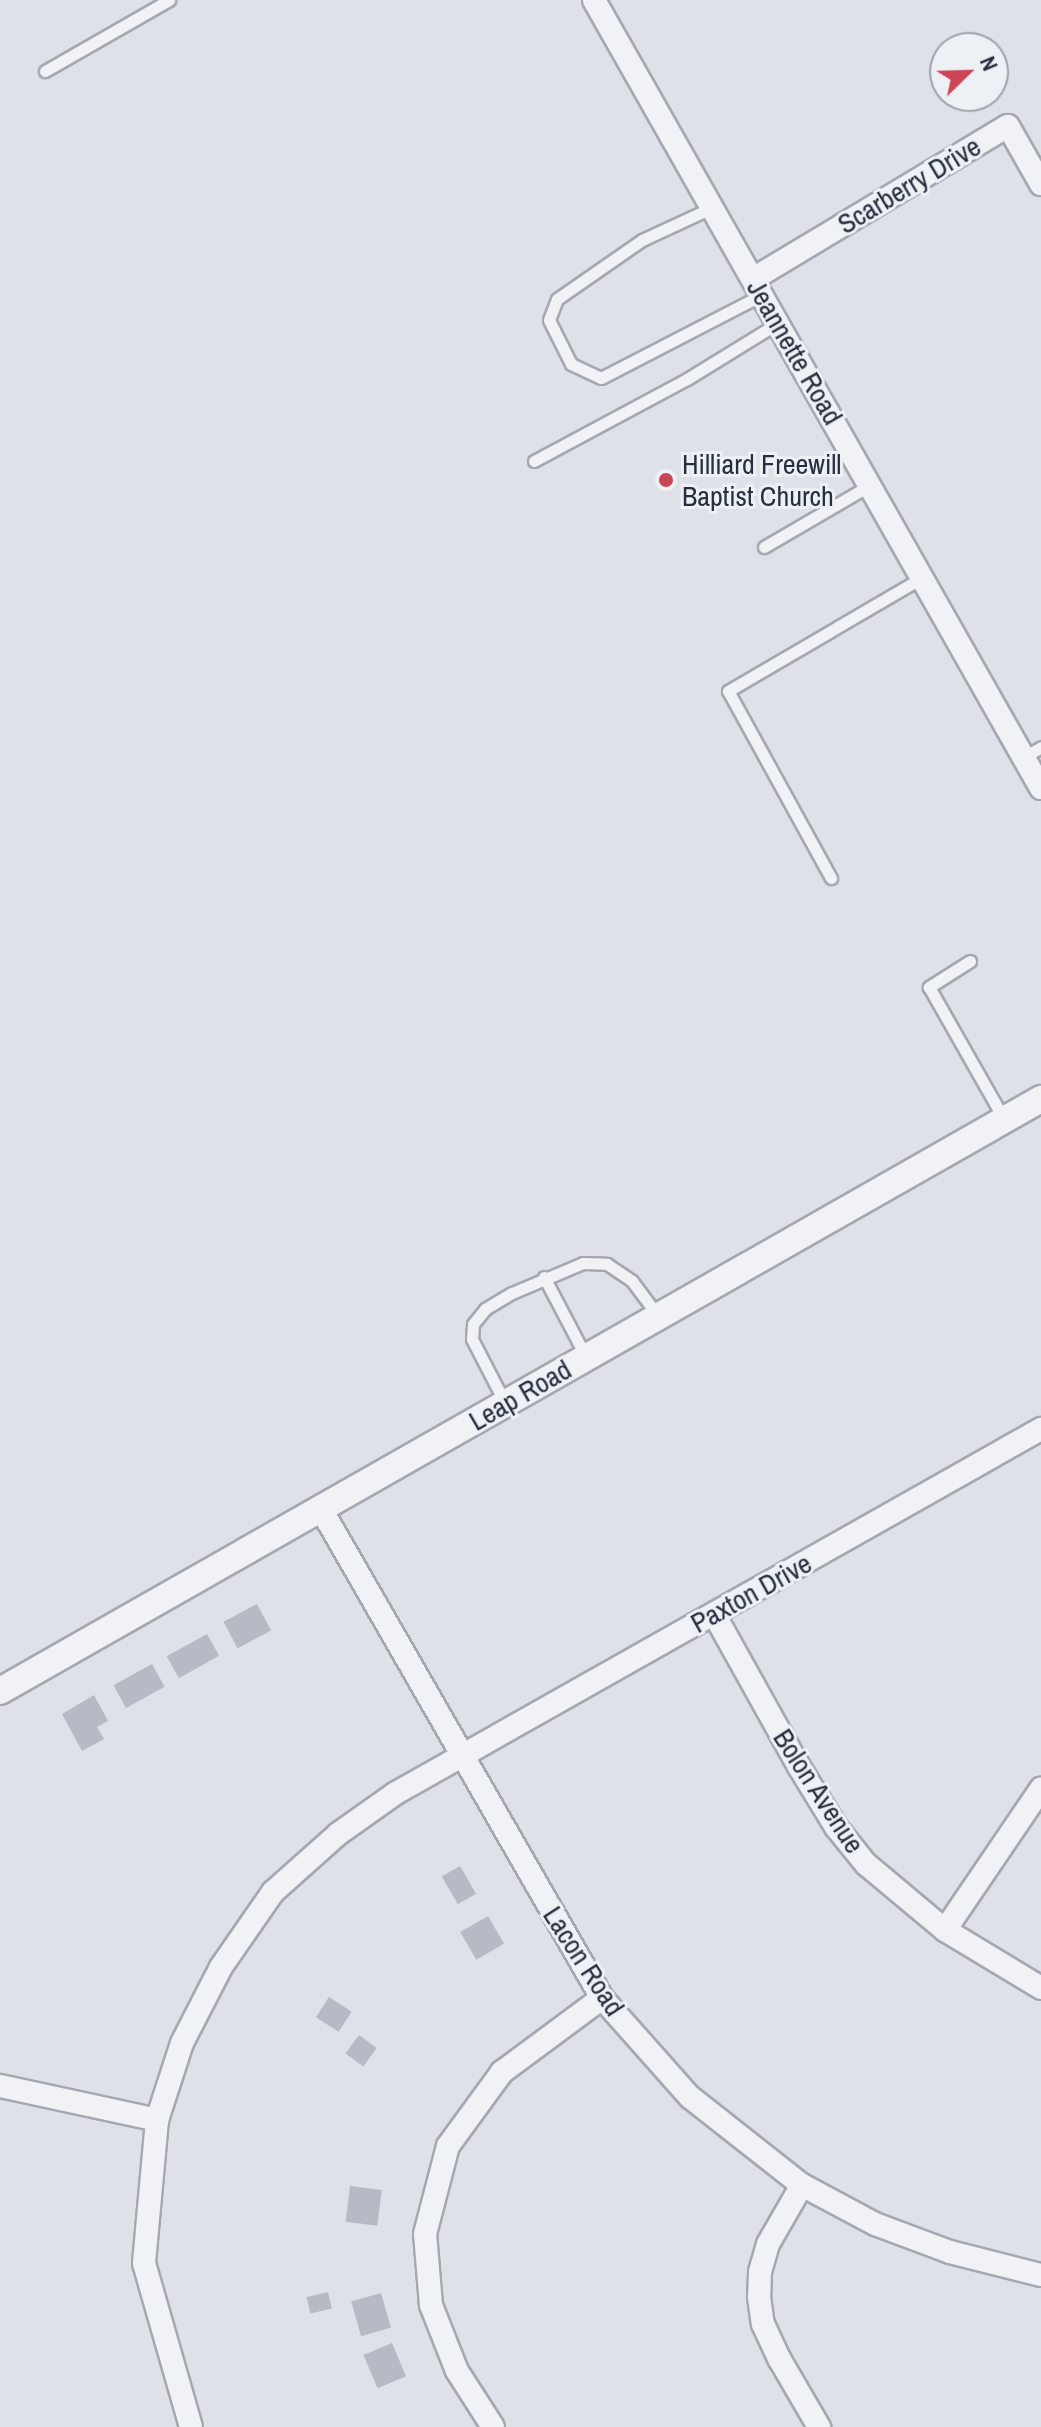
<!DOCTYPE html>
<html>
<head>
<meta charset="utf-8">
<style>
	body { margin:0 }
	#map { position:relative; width:1041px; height:2427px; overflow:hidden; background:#dee1e7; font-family:"Archivo Narrow",sans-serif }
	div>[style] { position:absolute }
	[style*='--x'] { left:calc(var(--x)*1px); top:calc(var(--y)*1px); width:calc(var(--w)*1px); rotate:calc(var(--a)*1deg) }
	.building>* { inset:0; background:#b5bac4; transform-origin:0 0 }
	.roads { filter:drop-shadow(2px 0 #a4a8b1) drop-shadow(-2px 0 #a4a8b1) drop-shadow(0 2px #a4a8b1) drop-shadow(0 -2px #a4a8b1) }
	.service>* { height:11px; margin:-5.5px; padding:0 5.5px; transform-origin:5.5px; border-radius:5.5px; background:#f0f2f6 }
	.minor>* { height:22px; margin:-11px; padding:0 11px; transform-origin:11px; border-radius:11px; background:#f0f2f6 }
	.tertiary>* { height:26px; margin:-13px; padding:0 13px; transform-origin:13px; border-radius:13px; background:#f0f2f6 }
	.dots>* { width:22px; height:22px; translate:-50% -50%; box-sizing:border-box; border:4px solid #edf0f5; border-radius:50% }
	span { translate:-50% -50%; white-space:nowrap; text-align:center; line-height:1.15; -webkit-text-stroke:6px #edf0f5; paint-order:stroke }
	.street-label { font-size:28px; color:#282f3e }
	.poi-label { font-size:28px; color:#282f3e }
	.left { translate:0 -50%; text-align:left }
	.north { position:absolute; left:929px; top:32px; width:80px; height:80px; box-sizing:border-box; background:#edf0f5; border:2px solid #9ea3ac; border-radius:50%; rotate:67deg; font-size:22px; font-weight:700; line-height:32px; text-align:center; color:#282f3e }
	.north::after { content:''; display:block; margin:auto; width:28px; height:36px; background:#ca4555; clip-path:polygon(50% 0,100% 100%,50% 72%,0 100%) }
</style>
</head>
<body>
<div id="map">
	<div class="building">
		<div style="left:257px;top:1604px;width:30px;height:38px;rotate:62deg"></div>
		<div style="left:207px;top:1634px;width:25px;height:46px;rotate:61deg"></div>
		<div style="left:152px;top:1664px;width:26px;height:44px;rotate:61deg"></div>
		<div style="clip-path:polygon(94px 1695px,108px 1721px,97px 1727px,104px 1739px,82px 1751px,62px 1714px)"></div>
		<div style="left:460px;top:1866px;width:32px;height:21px;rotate:60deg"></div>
		<div style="left:488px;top:1916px;width:32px;height:32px;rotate:60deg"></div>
		<div style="left:329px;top:1997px;width:27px;height:24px;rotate:33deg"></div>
		<div style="left:359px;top:2035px;width:22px;height:23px;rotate:36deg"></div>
		<div style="left:350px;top:2186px;width:32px;height:36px;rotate:7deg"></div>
		<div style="left:328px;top:2292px;width:17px;height:22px;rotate:77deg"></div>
		<div style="left:381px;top:2293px;width:36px;height:31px;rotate:74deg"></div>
		<div style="left:392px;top:2343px;width:36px;height:31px;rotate:67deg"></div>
	</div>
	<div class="roads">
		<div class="service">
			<div style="--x:45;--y:71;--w:143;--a:-29.8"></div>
			<div style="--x:711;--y:208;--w:76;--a:155.1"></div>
			<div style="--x:642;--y:240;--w:103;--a:145.2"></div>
			<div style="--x:557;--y:299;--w:22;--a:111"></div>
			<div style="--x:549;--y:320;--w:49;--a:63.4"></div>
			<div style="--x:571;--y:364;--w:33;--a:25"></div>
			<div style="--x:601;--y:378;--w:181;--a:-27.3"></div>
			<div style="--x:534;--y:461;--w:174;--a:-28.2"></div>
			<div style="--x:687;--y:379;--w:107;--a:-31.6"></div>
			<div style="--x:764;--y:547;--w:123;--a:-30.3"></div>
			<div style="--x:1024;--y:757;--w:20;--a:-30"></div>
			<div style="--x:831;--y:878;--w:213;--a:-118.8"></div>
			<div style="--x:728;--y:691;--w:226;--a:-30.3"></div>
			<div style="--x:970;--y:961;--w:49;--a:147.6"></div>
			<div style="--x:929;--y:987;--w:152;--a:60.4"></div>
			<div style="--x:544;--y:1277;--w:90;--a:62.3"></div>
			<div style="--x:505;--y:1403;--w:72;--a:-117.3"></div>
			<div style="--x:472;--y:1339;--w:15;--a:-86"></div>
			<div style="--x:473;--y:1324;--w:19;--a:-51"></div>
			<div style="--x:485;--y:1309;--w:31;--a:-31"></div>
			<div style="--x:512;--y:1293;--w:77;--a:-22.9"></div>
			<div style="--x:583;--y:1263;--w:24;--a:2"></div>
			<div style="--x:607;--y:1264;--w:30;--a:34"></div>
			<div style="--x:632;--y:1281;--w:44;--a:53.4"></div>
		</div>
		<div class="minor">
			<div style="--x:594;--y:0;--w:906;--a:60.44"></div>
			<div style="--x:753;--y:279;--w:297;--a:-31"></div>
			<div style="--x:1008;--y:126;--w:67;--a:60.4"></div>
			<div style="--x:321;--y:1509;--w:564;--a:60.12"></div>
			<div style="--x:602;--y:1998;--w:132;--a:48.4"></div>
			<div style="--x:690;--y:2097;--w:142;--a:38.2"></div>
			<div style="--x:802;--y:2185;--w:83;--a:28.1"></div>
			<div style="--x:875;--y:2224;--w:80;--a:20.5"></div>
			<div style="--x:950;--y:2252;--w:94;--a:14.2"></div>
			<div style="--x:714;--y:1614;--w:173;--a:60.9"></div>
			<div style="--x:798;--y:1765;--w:73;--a:58.5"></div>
			<div style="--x:836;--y:1827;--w:48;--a:51"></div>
			<div style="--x:866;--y:1864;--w:103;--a:39.9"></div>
			<div style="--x:945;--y:1930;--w:112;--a:31.1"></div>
			<div style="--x:945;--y:1930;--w:171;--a:-55.8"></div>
			<div style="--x:0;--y:2086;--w:161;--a:12.2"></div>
			<div style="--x:802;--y:2185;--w:68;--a:120"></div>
			<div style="--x:768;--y:2244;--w:29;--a:106"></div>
			<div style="--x:760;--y:2272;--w:25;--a:92"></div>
			<div style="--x:759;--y:2297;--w:27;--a:82"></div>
			<div style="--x:763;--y:2324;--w:40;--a:65"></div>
			<div style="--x:780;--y:2360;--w:78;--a:59.8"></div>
			<div style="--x:191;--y:2427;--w:171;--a:-106"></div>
			<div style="--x:144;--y:2263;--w:144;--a:-84.8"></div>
			<div style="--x:157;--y:2120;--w:81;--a:-72"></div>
			<div style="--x:182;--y:2043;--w:85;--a:-62.8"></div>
			<div style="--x:221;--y:1967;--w:91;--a:-55.3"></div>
			<div style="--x:273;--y:1892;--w:87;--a:-41.7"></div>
			<div style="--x:338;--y:1834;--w:71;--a:-35.3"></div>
			<div style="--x:396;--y:1793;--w:741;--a:-29.44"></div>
			<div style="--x:493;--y:2427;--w:67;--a:-122.7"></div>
			<div style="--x:457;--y:2371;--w:71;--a:-111.5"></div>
			<div style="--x:431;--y:2305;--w:71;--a:-94.8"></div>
			<div style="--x:425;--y:2234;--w:91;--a:-75.4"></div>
			<div style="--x:448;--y:2146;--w:92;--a:-53.9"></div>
			<div style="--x:502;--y:2072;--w:124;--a:-36.5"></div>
		</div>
		<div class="tertiary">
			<div style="--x:0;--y:1691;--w:1198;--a:-29.63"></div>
		</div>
	</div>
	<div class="dots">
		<div style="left:666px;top:480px;background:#ca4555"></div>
	</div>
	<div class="street-label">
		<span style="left:909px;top:185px;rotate:-31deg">Scarberry Drive</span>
		<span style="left:795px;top:352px;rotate:60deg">Jeannette Road</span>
		<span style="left:520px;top:1395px;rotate:-30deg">Leap Road</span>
		<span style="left:751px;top:1593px;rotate:-29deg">Paxton Drive</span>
		<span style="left:819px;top:1791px;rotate:57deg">Bolon Avenue</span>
		<span style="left:584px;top:1961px;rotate:57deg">Lacon Road</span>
	</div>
	<div class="poi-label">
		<span class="left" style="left:682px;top:480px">Hilliard Freewill<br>Baptist Church</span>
	</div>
	<div class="north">N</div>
</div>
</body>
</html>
